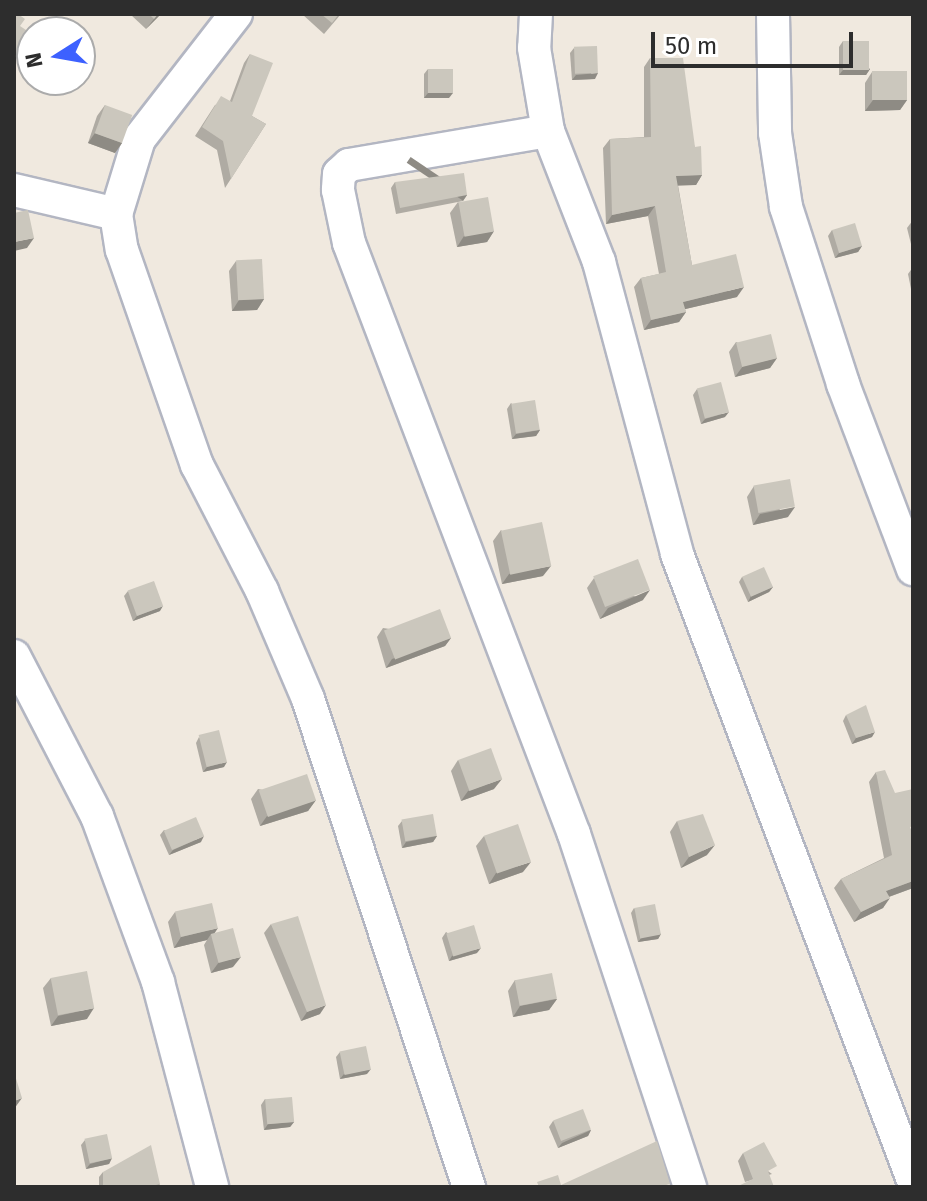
<!DOCTYPE html>
<html>
<head>
<meta charset="utf-8">
<style>
	body { margin:0 }
	#map { position:relative; width:927px; height:1201px; overflow:hidden; background:#f0e9df; font-family:"Fira Sans",sans-serif }
	div>[style] { position:absolute }
	[style*='--x'] { left:calc(var(--x)*1px); top:calc(var(--y)*1px); width:calc(var(--w)*1px); rotate:calc(var(--a)*1deg) }
	.roads { filter:drop-shadow(2px 0 #b3b6c2) drop-shadow(-2px 0 #b3b6c2) drop-shadow(0 2px #b3b6c2) drop-shadow(0 -2px #b3b6c2) }
	.minor>* { height:32px; margin:-16px; padding:0 16px; transform-origin:16px; border-radius:16px; background:#fff }
	.wall>* { inset:0; background:#afaba3 }
	.shaded-wall>* { inset:0; background:#8e8b84; transform-origin:0 0 }
	.building>* { inset:0; background:#cbc7bd; transform-origin:0 0 }
	span { translate:-50% -50%; white-space:nowrap; text-align:center; line-height:1.15; -webkit-text-stroke:6px #fff; paint-order:stroke }
	.frame { position:absolute; inset:0; border:16px solid #2d2d2d; pointer-events:none }
	.north { position:absolute; left:16px; top:16px; width:80px; height:80px; box-sizing:border-box; background:#fff; border:2px solid #ababab; border-radius:50%; rotate:259deg; font-size:22px; font-weight:700; line-height:32px; text-align:center; color:#2d2d2d }
	.north::after { content:''; display:block; margin:auto; width:28px; height:36px; background:#3d61ff; clip-path:polygon(50% 0,100% 100%,50% 72%,0 100%) }
	.scale { position:absolute; left:651px; top:32px; width:202px; height:36px; box-sizing:border-box; border:4px solid #2d2d2d; border-top:0; padding-left:10px; font-size:24px; line-height:28px; white-space:nowrap; color:#2d2d2d; -webkit-text-stroke:6px #fff; paint-order:stroke }
</style>
</head>
<body>
<div id="map">
	<div class="roads">
		<div class="minor">
			<div style="--x:236;--y:14;--w:158;--a:127.8"></div>
			<div style="--x:139;--y:139;--w:78;--a:107"></div>
			<div style="--x:116;--y:214;--w:36;--a:81"></div>
			<div style="--x:122;--y:250;--w:228;--a:70.8"></div>
			<div style="--x:197;--y:465;--w:142;--a:62.7"></div>
			<div style="--x:262;--y:591;--w:117;--a:66.9"></div>
			<div style="--x:308;--y:699;--w:514;--a:71.74"></div>
			<div style="--x:536;--y:14;--w:34;--a:93"></div>
			<div style="--x:534;--y:48;--w:84;--a:80.4"></div>
			<div style="--x:548;--y:131;--w:141;--a:68.7"></div>
			<div style="--x:599;--y:262;--w:302;--a:75"></div>
			<div style="--x:677;--y:554;--w:669;--a:69.34"></div>
			<div style="--x:773;--y:14;--w:119;--a:89"></div>
			<div style="--x:775;--y:133;--w:75;--a:81.5"></div>
			<div style="--x:786;--y:207;--w:186;--a:72.1"></div>
			<div style="--x:843;--y:384;--w:198;--a:69.3"></div>
			<div style="--x:548;--y:131;--w:202;--a:170.3"></div>
			<div style="--x:349;--y:165;--w:13;--a:138"></div>
			<div style="--x:339;--y:174;--w:16;--a:94"></div>
			<div style="--x:338;--y:190;--w:54;--a:78.3"></div>
			<div style="--x:349;--y:243;--w:632;--a:69.16"></div>
			<div style="--x:574;--y:834;--w:372;--a:71.8"></div>
			<div style="--x:14;--y:190;--w:105;--a:13.2"></div>
			<div style="--x:14;--y:656;--w:180;--a:62.6"></div>
			<div style="--x:97;--y:816;--w:177;--a:69.8"></div>
			<div style="--x:158;--y:982;--w:212;--a:75.2"></div>
		</div>
	</div>
	<div class="wall">
		<div style="clip-path:polygon(130px 14px,161px 14px,146px 29px)"></div>
		<div style="clip-path:polygon(302px 14px,341px 14px,324px 34px)"></div>
		<div style="clip-path:polygon(843px 41px,870px 69px,866px 75px,839px 75px,839px 47px)"></div>
		<div style="clip-path:polygon(574px 48px,595px 79px,572px 80px,570px 53px)"></div>
		<div style="clip-path:polygon(250px 54px,252px 116px,266px 124px,225px 188px,217px 150px,195px 136px,215px 105px,230px 101px,244px 63px)"></div>
		<div style="clip-path:polygon(650px 58px,695px 147px,702px 175px,696px 185px,678px 185px,692px 265px,737px 297px,685px 309px,686px 312px,679px 322px,644px 330px,634px 287px,641px 278px,659px 274px,648px 216px,606px 224px,603px 148px,610px 139px,644px 137px,644px 67px)"></div>
		<div style="clip-path:polygon(428px 69px,449px 98px,424px 98px,424px 74px)"></div>
		<div style="clip-path:polygon(872px 72px,907px 100px,900px 110px,865px 111px,865px 83px)"></div>
		<div style="clip-path:polygon(105px 105px,122px 143px,115px 153px,88px 143px,97px 116px)"></div>
		<div style="clip-path:polygon(395px 182px,467px 195px,463px 201px,396px 214px,391px 188px)"></div>
		<div style="clip-path:polygon(458px 202px,494px 231px,487px 242px,457px 247px,450px 213px)"></div>
		<div style="clip-path:polygon(913px 220px,913px 252px,907px 228px)"></div>
		<div style="clip-path:polygon(832px 230px,862px 246px,858px 252px,835px 258px,828px 236px)"></div>
		<div style="clip-path:polygon(236px 261px,264px 299px,257px 310px,232px 311px,229px 271px)"></div>
		<div style="clip-path:polygon(913px 267px,913px 299px,908px 274px)"></div>
		<div style="clip-path:polygon(736px 342px,777px 358px,770px 368px,735px 377px,729px 352px)"></div>
		<div style="clip-path:polygon(697px 389px,725px 417px,701px 424px,693px 395px)"></div>
		<div style="clip-path:polygon(511px 403px,540px 430px,536px 436px,512px 439px,507px 409px)"></div>
		<div style="clip-path:polygon(754px 486px,788px 517px,753px 525px,747px 497px)"></div>
		<div style="clip-path:polygon(501px 530px,543px 576px,502px 584px,493px 541px)"></div>
		<div style="clip-path:polygon(742px 577px,773px 587px,769px 592px,748px 602px,739px 582px)"></div>
		<div style="clip-path:polygon(594px 578px,643px 600px,600px 619px,587px 588px)"></div>
		<div style="clip-path:polygon(128px 591px,160px 611px,133px 621px,124px 596px)"></div>
		<div style="clip-path:polygon(383px 628px,451px 638px,445px 646px,386px 668px,377px 637px)"></div>
		<div style="clip-path:polygon(846px 715px,872px 737px,852px 744px,843px 721px)"></div>
		<div style="clip-path:polygon(199px 737px,224px 767px,203px 772px,196px 743px)"></div>
		<div style="clip-path:polygon(458px 760px,494px 789px,461px 801px,451px 771px)"></div>
		<div style="clip-path:polygon(876px 772px,913px 888px,889px 897px,883px 908px,854px 922px,834px 888px,841px 879px,884px 858px,869px 782px)"></div>
		<div style="clip-path:polygon(258px 789px,316px 800px,308px 811px,260px 826px,251px 799px)"></div>
		<div style="clip-path:polygon(402px 821px,437px 836px,433px 842px,402px 848px,398px 826px)"></div>
		<div style="clip-path:polygon(677px 821px,707px 855px,681px 868px,670px 832px)"></div>
		<div style="clip-path:polygon(164px 830px,201px 842px,169px 855px,160px 835px)"></div>
		<div style="clip-path:polygon(484px 836px,523px 872px,489px 884px,476px 846px)"></div>
		<div style="clip-path:polygon(634px 908px,661px 934px,658px 939px,638px 942px,631px 913px)"></div>
		<div style="clip-path:polygon(175px 912px,214px 933px,233px 967px,211px 973px,204px 945px,207px 940px,174px 948px,168px 922px)"></div>
		<div style="clip-path:polygon(271px 924px,320px 1014px,301px 1021px,264px 933px)"></div>
		<div style="clip-path:polygon(446px 932px,477px 953px,449px 961px,442px 938px)"></div>
		<div style="clip-path:polygon(51px 978px,87px 1019px,51px 1026px,43px 988px)"></div>
		<div style="clip-path:polygon(515px 980px,557px 999px,549px 1010px,513px 1017px,508px 991px)"></div>
		<div style="clip-path:polygon(340px 1052px,367px 1074px,340px 1079px,336px 1057px)"></div>
		<div style="clip-path:polygon(265px 1099px,294px 1122px,290px 1127px,264px 1130px,261px 1105px)"></div>
		<div style="clip-path:polygon(553px 1121px,591px 1130px,588px 1136px,558px 1148px,549px 1127px)"></div>
		<div style="clip-path:polygon(85px 1140px,112px 1158px,109px 1164px,86px 1169px,81px 1145px)"></div>
		<div style="clip-path:polygon(743px 1153px,772px 1174px,745px 1182px,738px 1161px)"></div>
		<div style="clip-path:polygon(103px 1172px,160px 1184px,158px 1187px,99px 1187px,99px 1177px)"></div>
	</div>
	<div class="shaded-wall">
		<div style="clip-path:polygon(158px 14px,161px 14px,146px 29px)"></div>
		<div style="clip-path:polygon(870px 69px,866px 75px,839px 75px,843px 70px)"></div>
		<div style="clip-path:polygon(598px 73px,595px 79px,572px 80px,576px 75px)"></div>
		<div style="clip-path:polygon(428px 93px,453px 93px,449px 98px,424px 98px)"></div>
		<div style="clip-path:polygon(873px 100px,907px 100px,900px 110px,865px 111px)"></div>
		<div style="clip-path:polygon(95px 133px,122px 143px,115px 153px,88px 143px)"></div>
		<div style="clip-path:polygon(702px 175px,696px 185px,670px 186px,676px 176px)"></div>
		<div style="left:467px;top:195px;width:7px;height:68px;rotate:124deg"></div>
		<div style="clip-path:polygon(655px 206px,648px 216px,606px 224px,612px 215px)"></div>
		<div style="clip-path:polygon(494px 231px,487px 242px,457px 247px,464px 236px)"></div>
		<div style="clip-path:polygon(34px 238px,27px 248px,14px 251px,14px 242px)"></div>
		<div style="clip-path:polygon(862px 246px,858px 252px,835px 258px,839px 253px)"></div>
		<div style="clip-path:polygon(744px 287px,737px 297px,677px 311px,683px 302px)"></div>
		<div style="clip-path:polygon(264px 299px,257px 310px,232px 311px,239px 300px)"></div>
		<div style="clip-path:polygon(686px 312px,679px 322px,644px 330px,651px 320px)"></div>
		<div style="clip-path:polygon(777px 358px,770px 368px,735px 377px,743px 366px)"></div>
		<div style="clip-path:polygon(729px 412px,725px 417px,701px 424px,705px 419px)"></div>
		<div style="clip-path:polygon(540px 430px,536px 436px,512px 439px,516px 434px)"></div>
		<div style="clip-path:polygon(795px 507px,788px 517px,753px 525px,760px 514px)"></div>
		<div style="clip-path:polygon(551px 566px,543px 576px,502px 584px,509px 574px)"></div>
		<div style="clip-path:polygon(773px 587px,769px 592px,748px 602px,751px 596px)"></div>
		<div style="clip-path:polygon(650px 590px,643px 600px,600px 619px,608px 608px)"></div>
		<div style="clip-path:polygon(163px 606px,160px 611px,133px 621px,137px 616px)"></div>
		<div style="clip-path:polygon(451px 638px,445px 646px,386px 668px,392px 659px)"></div>
		<div style="clip-path:polygon(875px 732px,872px 737px,852px 744px,856px 738px)"></div>
		<div style="clip-path:polygon(227px 762px,224px 767px,203px 772px,207px 767px)"></div>
		<div style="clip-path:polygon(502px 779px,494px 789px,461px 801px,468px 791px)"></div>
		<div style="clip-path:polygon(316px 800px,308px 811px,260px 826px,267px 816px)"></div>
		<div style="clip-path:polygon(204px 836px,201px 842px,169px 855px,173px 850px)"></div>
		<div style="clip-path:polygon(437px 836px,433px 842px,402px 848px,406px 842px)"></div>
		<div style="clip-path:polygon(715px 845px,707px 855px,681px 868px,689px 857px)"></div>
		<div style="clip-path:polygon(531px 862px,523px 872px,489px 884px,496px 873px)"></div>
		<div style="clip-path:polygon(913px 881px,913px 888px,880px 900px,886px 891px)"></div>
		<div style="clip-path:polygon(890px 898px,883px 908px,854px 922px,861px 912px)"></div>
		<div style="clip-path:polygon(218px 928px,212px 937px,211px 934px,207px 940px,174px 948px,181px 937px)"></div>
		<div style="clip-path:polygon(661px 934px,658px 939px,638px 942px,642px 937px)"></div>
		<div style="clip-path:polygon(481px 948px,477px 953px,449px 961px,452px 956px)"></div>
		<div style="clip-path:polygon(241px 957px,233px 967px,211px 973px,219px 962px)"></div>
		<div style="clip-path:polygon(557px 999px,549px 1010px,513px 1017px,520px 1006px)"></div>
		<div style="clip-path:polygon(326px 1005px,320px 1014px,301px 1021px,307px 1012px)"></div>
		<div style="clip-path:polygon(94px 1008px,87px 1019px,51px 1026px,58px 1016px)"></div>
		<div style="clip-path:polygon(371px 1069px,367px 1074px,340px 1079px,344px 1074px)"></div>
		<div style="clip-path:polygon(22px 1098px,14px 1109px,14px 1101px)"></div>
		<div style="clip-path:polygon(294px 1122px,290px 1127px,264px 1130px,268px 1124px)"></div>
		<div style="clip-path:polygon(591px 1130px,588px 1136px,558px 1148px,562px 1143px)"></div>
		<div style="clip-path:polygon(112px 1158px,109px 1164px,86px 1169px,90px 1164px)"></div>
	</div>
	<div class="building">
		<div style="clip-path:polygon(14px 14px,18px 14px,25px 19px,20px 26px,32px 34px,32px 37px,14px 62px)"></div>
		<div style="clip-path:polygon(149px 14px,158px 14px,154px 19px)"></div>
		<div style="clip-path:polygon(321px 14px,339px 14px,332px 23px)"></div>
		<div style="left:843px;top:41px;width:26px;height:29px"></div>
		<div style="left:597px;top:46px;width:27px;height:23px;rotate:88deg"></div>
		<div style="clip-path:polygon(250px 54px,273px 63px,252px 116px,266px 124px,231px 179px,223px 141px,202px 127px,221px 96px,232px 102px)"></div>
		<div style="clip-path:polygon(650px 58px,683px 58px,695px 147px,701px 146px,702px 175px,676px 176px,692px 265px,736px 254px,744px 287px,683px 302px,686px 312px,651px 320px,641px 278px,666px 272px,655px 206px,612px 215px,610px 139px,651px 137px)"></div>
		<div style="left:428px;top:69px;width:25px;height:24px"></div>
		<div style="left:907px;top:71px;width:29px;height:35px;rotate:90deg"></div>
		<div style="left:105px;top:105px;width:29px;height:30px;rotate:20deg"></div>
		<div style="clip-path:polygon(464px 173px,467px 195px,400px 208px,395px 182px)"></div>
		<div style="left:488px;top:197px;width:35px;height:30px;rotate:80deg"></div>
		<div style="clip-path:polygon(28px 210px,34px 238px,14px 242px,14px 213px)"></div>
		<div style="left:855px;top:223px;width:24px;height:24px;rotate:73deg"></div>
		<div style="left:262px;top:259px;width:40px;height:26px;rotate:87deg"></div>
		<div style="left:771px;top:334px;width:25px;height:36px;rotate:76deg"></div>
		<div style="left:721px;top:382px;width:31px;height:25px;rotate:75deg"></div>
		<div style="left:535px;top:400px;width:30px;height:24px;rotate:81deg"></div>
		<div style="left:790px;top:479px;width:28px;height:37px;rotate:80deg"></div>
		<div style="left:542px;top:522px;width:45px;height:42px;rotate:78deg"></div>
		<div style="left:638px;top:559px;width:33px;height:48px;rotate:69deg"></div>
		<div style="left:764px;top:567px;width:22px;height:24px;rotate:66deg"></div>
		<div style="left:154px;top:581px;width:27px;height:28px;rotate:70deg"></div>
		<div style="left:440px;top:609px;width:31px;height:60px;rotate:69deg"></div>
		<div style="clip-path:polygon(866px 705px,875px 732px,856px 738px,846px 715px)"></div>
		<div style="left:219px;top:730px;width:33px;height:21px;rotate:76deg"></div>
		<div style="left:491px;top:748px;width:33px;height:35px;rotate:70deg"></div>
		<div style="clip-path:polygon(885px 770px,895px 793px,913px 789px,913px 826px,910px 827px,913px 834px,913px 881px,886px 891px,890px 898px,861px 912px,841px 879px,892px 855px,876px 772px)"></div>
		<div style="left:307px;top:774px;width:28px;height:51px;rotate:71deg"></div>
		<div style="left:433px;top:814px;width:22px;height:32px;rotate:80deg"></div>
		<div style="clip-path:polygon(703px 814px,715px 845px,689px 857px,677px 821px)"></div>
		<div style="left:196px;top:817px;width:21px;height:35px;rotate:67deg"></div>
		<div style="left:518px;top:824px;width:40px;height:36px;rotate:71deg"></div>
		<div style="left:212px;top:903px;width:26px;height:38px;rotate:77deg"></div>
		<div style="left:655px;top:904px;width:31px;height:21px;rotate:79deg"></div>
		<div style="clip-path:polygon(298px 916px,326px 1005px,307px 1012px,271px 924px)"></div>
		<div style="left:474px;top:925px;width:24px;height:29px;rotate:73deg"></div>
		<div style="left:233px;top:928px;width:30px;height:23px;rotate:75deg"></div>
		<div style="left:87px;top:971px;width:38px;height:37px;rotate:79deg"></div>
		<div style="left:552px;top:973px;width:26px;height:38px;rotate:79deg"></div>
		<div style="left:366px;top:1046px;width:24px;height:27px;rotate:78deg"></div>
		<div style="clip-path:polygon(14px 1072px,22px 1098px,14px 1101px)"></div>
		<div style="left:292px;top:1097px;width:25px;height:27px;rotate:85deg"></div>
		<div style="left:583px;top:1109px;width:22px;height:32px;rotate:69deg"></div>
		<div style="left:107px;top:1134px;width:25px;height:23px;rotate:78deg"></div>
		<div style="clip-path:polygon(657px 1141px,670px 1184px,659px 1187px,539px 1187px,537px 1182px,558px 1175px,561px 1185px)"></div>
		<div style="clip-path:polygon(764px 1142px,777px 1166px,768px 1171px,774px 1187px,736px 1187px,753px 1179px,743px 1153px)"></div>
		<div style="clip-path:polygon(151px 1145px,160px 1184px,148px 1187px,103px 1187px,103px 1172px)"></div>
	</div>
	<div class="frame"></div>
	<div class="north">N</div>
	<div class="scale">50 m</div>
</div>
</body>
</html>
